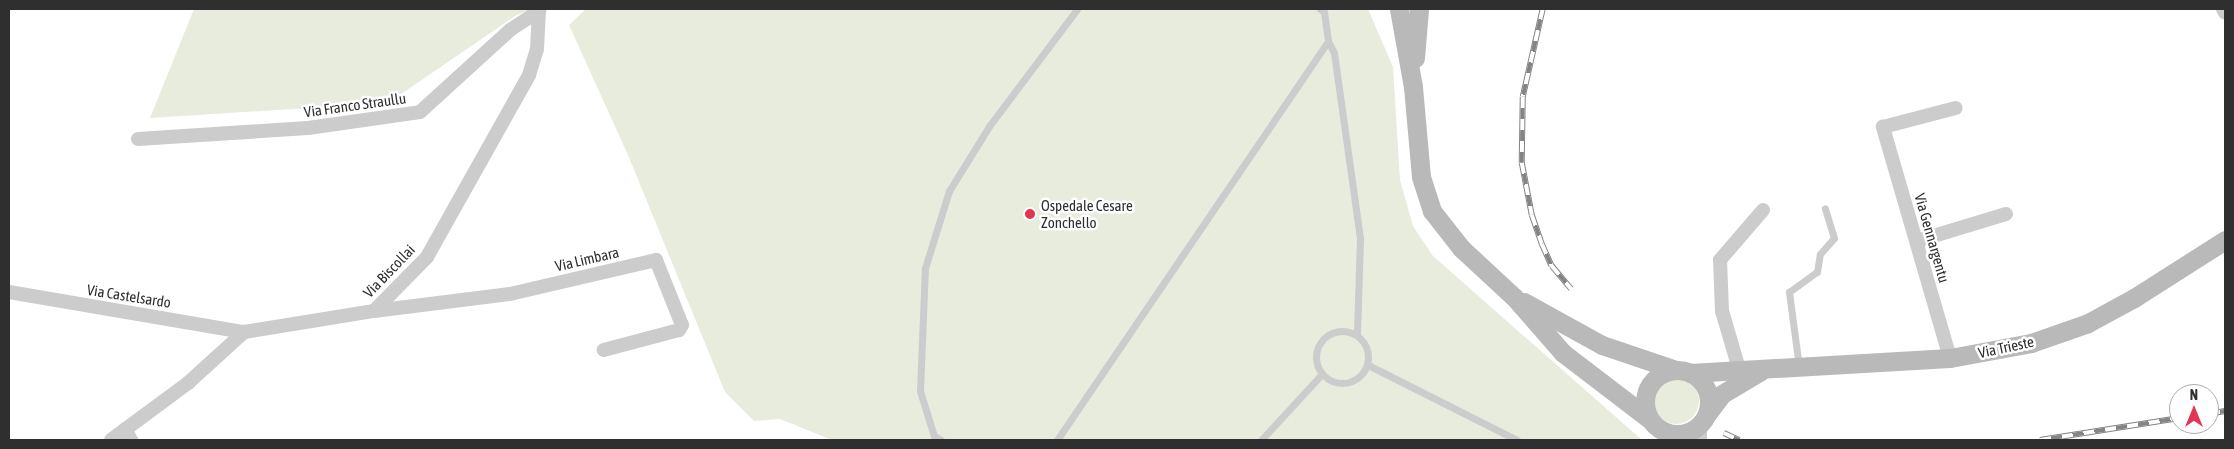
<!DOCTYPE html>
<html>
<head>
<meta charset="utf-8">
<style>
	body { margin:0 }
	#map { position:relative; width:2234px; height:449px; overflow:hidden; background:#fff; font-family:"Asap Condensed",sans-serif }
	div>[style] { position:absolute }
	[style*='--x'] { left:calc(var(--x)*1px); top:calc(var(--y)*1px); width:calc(var(--w)*1px); rotate:calc(var(--a)*1deg) }
	.green>* { inset:0; background:#e7ecdd }
	.round { border-radius:50% }
	.service>* { height:7px; margin:-3.5px; padding:0 3.5px; transform-origin:3.5px; border-radius:3.5px; background:#ccc }
	.service>.ring { margin:-3.5px; padding:0; box-sizing:content-box; background:none; border:7px solid #ccc; border-radius:50% }
	.minor>* { height:14px; margin:-7px; padding:0 7px; transform-origin:7px; border-radius:7px; background:#ccc }
	.tertiary>* { height:16px; margin:-8px; padding:0 8px; transform-origin:8px; border-radius:8px; background:#ccc }
	.secondary>* { height:19px; margin:-9.5px; padding:0 9.5px; transform-origin:9.5px; border-radius:9.5px; background:#b9b9b9 }
	.secondary>.ring { margin:-9.5px; padding:0; box-sizing:content-box; background:none; border:19px solid #b9b9b9; border-radius:50% }
	.rail>* { height:5.5px; margin-top:-2.75px; transform-origin:0; background:repeating-linear-gradient(90deg,#fff 0 11px,#848484 0 22px); box-sizing:border-box; border-block:1px solid #848484 }
	.dots>* { width:14px; height:14px; translate:-50% -50%; box-sizing:border-box; border:2px solid #fff; border-radius:50% }
	span { translate:-50% -50%; white-space:nowrap; text-align:center; line-height:1.15; -webkit-text-stroke:5px #fff; paint-order:stroke }
	.street-label { font-size:15px; color:#2f2f2f }
	.poi-label { font-size:15px; color:#2f2f2f }
	.left { translate:0 -50%; text-align:left }
	.frame { position:absolute; inset:0; border:10px solid #2f2f2f; pointer-events:none }
	.north { position:absolute; left:2169px; top:384px; width:50px; height:50px; box-sizing:border-box; background:#fff; border:1px solid #acacac; border-radius:50%; rotate:0deg; font-size:14px; font-weight:700; line-height:20px; text-align:center; color:#2f2f2f }
	.north::after { content:''; display:block; margin:auto; width:18px; height:22px; background:#e33452; clip-path:polygon(50% 0,100% 100%,50% 72%,0 100%) }
</style>
</head>
<body>
<div id="map">
	<div class="green">
		<div style="clip-path:polygon(194px 9px,531px 9px,515px 16px,388px 103px,150px 118px)"></div>
		<div style="clip-path:polygon(586px 9px,1368px 9px,1393px 67px,1400px 180px,1413px 226px,1433px 256px,1642px 440px,832px 440px,780px 419px,754px 421px,725px 392px,628px 155px,569px 25px)"></div>
		<div class="round" style="left:1653px;top:378px;width:46px;height:46px"></div>
	</div>
	<div class="service">
		<div style="--x:1320;--y:9;--w:5;--a:37"></div>
		<div style="--x:1324;--y:12;--w:29;--a:82"></div>
		<div style="--x:1328;--y:41;--w:13;--a:63"></div>
		<div style="--x:1334;--y:53;--w:187;--a:82"></div>
		<div style="--x:1360;--y:238;--w:97;--a:91.8"></div>
		<div class="ring" style="left:1316px;top:331px;width:45px;height:45px"></div>
		<div style="--x:1368;--y:365;--w:167;--a:26.7"></div>
		<div style="--x:1799;--y:367;--w:76;--a:-97.6"></div>
		<div style="--x:1789;--y:292;--w:34;--a:-36"></div>
		<div style="--x:1817;--y:272;--w:18;--a:-81"></div>
		<div style="--x:1820;--y:254;--w:21;--a:-49"></div>
		<div style="--x:1834;--y:238;--w:31;--a:-107"></div>
		<div style="--x:941;--y:440;--w:8;--a:-150"></div>
		<div style="--x:934;--y:436;--w:47;--a:-107.3"></div>
		<div style="--x:920;--y:391;--w:123;--a:-87.7"></div>
		<div style="--x:925;--y:268;--w:81;--a:-72.7"></div>
		<div style="--x:949;--y:191;--w:78;--a:-58.2"></div>
		<div style="--x:990;--y:125;--w:145;--a:-53.1"></div>
		<div style="--x:1057;--y:440;--w:482;--a:-55.8"></div>
		<div style="--x:1261;--y:440;--w:90;--a:-47.3"></div>
	</div>
	<div class="minor">
		<div style="--x:2223;--y:9;--w:4;--a:63"></div>
		<div style="--x:138;--y:139;--w:170;--a:-3.7"></div>
		<div style="--x:308;--y:128;--w:113;--a:-8.1"></div>
		<div style="--x:420;--y:112;--w:122;--a:-42.3"></div>
		<div style="--x:510;--y:30;--w:35;--a:-33"></div>
		<div style="--x:1917;--y:241;--w:93;--a:-16.9"></div>
		<div style="--x:9;--y:292;--w:238;--a:9.7"></div>
		<div style="--x:374;--y:311;--w:137;--a:-7.1"></div>
		<div style="--x:510;--y:294;--w:150;--a:-13.1"></div>
		<div style="--x:656;--y:260;--w:70;--a:68.2"></div>
		<div style="--x:682;--y:325;--w:6;--a:121"></div>
		<div style="--x:679;--y:330;--w:78;--a:165.1"></div>
		<div style="--x:1950;--y:358;--w:241;--a:-106.2"></div>
		<div style="--x:1883;--y:127;--w:75;--a:-14.6"></div>
		<div style="--x:1739;--y:369;--w:60;--a:-106.3"></div>
		<div style="--x:1722;--y:311;--w:51;--a:-92.2"></div>
		<div style="--x:1720;--y:260;--w:66;--a:-49.3"></div>
		<div style="--x:125;--y:429;--w:13;--a:61"></div>
		<div style="--x:111;--y:440;--w:96;--a:-36.5"></div>
		<div style="--x:188;--y:383;--w:76;--a:-42.3"></div>
		<div style="--x:244;--y:332;--w:132;--a:-9.2"></div>
		<div style="--x:374;--y:311;--w:76;--a:-45.5"></div>
		<div style="--x:427;--y:257;--w:209;--a:-60.7"></div>
		<div style="--x:529;--y:75;--w:27;--a:-73"></div>
		<div style="--x:537;--y:49;--w:40;--a:-87.1"></div>
	</div>
	<div class="tertiary">
		<div style="--x:1661;--y:430;--w:16;--a:40"></div>
		<div style="--x:1699;--y:440;--w:15;--a:-90"></div>
	</div>
	<div class="secondary">
		<div style="--x:1399;--y:9;--w:79;--a:79.8"></div>
		<div style="--x:1413;--y:87;--w:90;--a:84.9"></div>
		<div style="--x:1421;--y:177;--w:36;--a:72"></div>
		<div style="--x:1432;--y:211;--w:47;--a:51.9"></div>
		<div style="--x:1461;--y:248;--w:72;--a:42.8"></div>
		<div style="--x:1514;--y:297;--w:74;--a:48.8"></div>
		<div style="--x:1563;--y:353;--w:107;--a:37.4"></div>
		<div style="--x:1415;--y:58;--w:49;--a:-85.3"></div>
		<div style="--x:1524;--y:302;--w:89;--a:28.9"></div>
		<div style="--x:1602;--y:345;--w:78;--a:18.7"></div>
		<div class="ring" style="left:1645px;top:370px;width:45px;height:45px"></div>
		<div style="--x:1690;--y:373;--w:260;--a:-3.3"></div>
		<div style="--x:1950;--y:358;--w:82;--a:-10.5"></div>
		<div style="--x:2031;--y:343;--w:60;--a:-19.3"></div>
		<div style="--x:2088;--y:323;--w:52;--a:-28.5"></div>
		<div style="--x:2134;--y:298;--w:108;--a:-32.5"></div>
		<div style="--x:1707;--y:414;--w:25;--a:-53"></div>
		<div style="--x:1722;--y:394;--w:45;--a:-30.5"></div>
	</div>
	<div class="rail">
		<div style="--x:1543;--y:9;--w:90;--a:102.8"></div>
		<div style="--x:1523;--y:97;--w:66;--a:90.9"></div>
		<div style="--x:1522;--y:163;--w:53;--a:79.1"></div>
		<div style="--x:1532;--y:215;--w:31;--a:71"></div>
		<div style="--x:1542;--y:244;--w:24;--a:66"></div>
		<div style="--x:1552;--y:266;--w:30;--a:50"></div>
		<div style="--x:2209;--y:414;--w:16;--a:-11"></div>
		<div style="--x:1724;--y:433;--w:17;--a:25"></div>
		<div style="--x:2040;--y:440;--w:141;--a:-9"></div>
	</div>
	<div class="dots">
		<div style="left:1030px;top:214px;background:#e33452"></div>
	</div>
	<div class="street-label">
		<span style="left:355px;top:105px;rotate:-8deg">Via Franco Straullu</span>
		<span style="left:1932px;top:238px;rotate:74deg">Via Gennargentu</span>
		<span style="left:587px;top:259px;rotate:-13deg">Via Limbara</span>
		<span style="left:389px;top:271px;rotate:-46deg">Via Biscollai</span>
		<span style="left:129px;top:296px;rotate:9deg">Via Castelsardo</span>
		<span style="left:2006px;top:347px;rotate:-12deg">Via Trieste</span>
	</div>
	<div class="poi-label">
		<span class="left" style="left:1041px;top:214px">Ospedale Cesare<br>Zonchello</span>
	</div>
	<div class="frame"></div>
	<div class="north">N</div>
</div>
</body>
</html>
